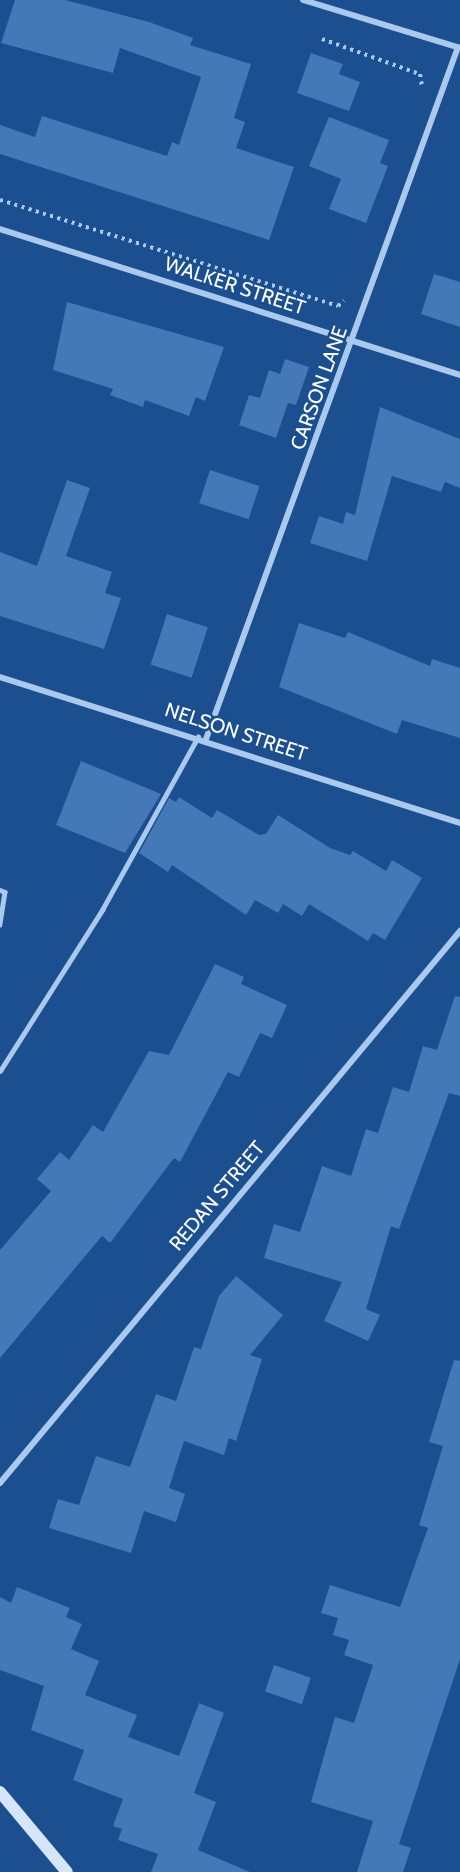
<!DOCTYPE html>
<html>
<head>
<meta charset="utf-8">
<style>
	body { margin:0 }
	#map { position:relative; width:460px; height:1872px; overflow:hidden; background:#1b4f8f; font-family:Cabin,sans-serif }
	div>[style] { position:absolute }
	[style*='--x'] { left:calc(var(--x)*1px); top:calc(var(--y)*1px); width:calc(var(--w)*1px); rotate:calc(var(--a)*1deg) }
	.building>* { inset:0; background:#4478b7; transform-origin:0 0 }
	.path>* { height:4px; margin-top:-2px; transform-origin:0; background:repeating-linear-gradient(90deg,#a9c9ee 0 3px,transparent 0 7.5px) }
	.lane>* { height:4.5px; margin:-2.25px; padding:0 2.25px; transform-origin:2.25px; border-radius:2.25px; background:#a9c9ee }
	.street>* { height:6px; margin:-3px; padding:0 3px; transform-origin:3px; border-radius:3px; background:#a9c9ee }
	.secondary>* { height:12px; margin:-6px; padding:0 6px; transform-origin:6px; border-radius:6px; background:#d6e6fa }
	span { translate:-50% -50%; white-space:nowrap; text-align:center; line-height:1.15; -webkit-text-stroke:5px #1b4f8f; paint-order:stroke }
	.street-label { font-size:20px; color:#fff }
</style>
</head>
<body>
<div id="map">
	<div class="building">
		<div style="clip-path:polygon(15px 0,65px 0,149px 22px,193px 38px,190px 45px,251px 64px,234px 118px,245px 122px,236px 148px,294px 167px,269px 240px,0 154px,0 125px,35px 137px,42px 116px,167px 156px,172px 142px,179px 145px,201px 77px,120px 48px,113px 73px,1px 43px)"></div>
		<div style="clip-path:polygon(311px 53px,343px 64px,339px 74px,360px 82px,349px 111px,297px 93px)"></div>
		<div style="clip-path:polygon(329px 117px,389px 140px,380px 163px,388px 166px,366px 223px,329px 209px,341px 179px,309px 166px)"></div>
		<div style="clip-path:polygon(434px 274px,460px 282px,460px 327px,421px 314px)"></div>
		<div style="clip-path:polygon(67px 302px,224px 347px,205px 401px,196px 397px,189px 416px,145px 400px,143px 407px,110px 395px,113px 389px,53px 370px)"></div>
		<div style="clip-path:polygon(285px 359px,309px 367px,296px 405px,288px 403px,276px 438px,239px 425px,249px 395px,260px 398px,269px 370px,280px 374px)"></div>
		<div style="clip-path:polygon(380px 407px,460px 439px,460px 488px,445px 482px,441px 492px,392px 476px,367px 561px,310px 543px,319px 516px,343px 524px,346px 512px,355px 515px)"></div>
		<div style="left:210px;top:470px;width:52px;height:35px;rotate:18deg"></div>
		<div style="clip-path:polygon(67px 480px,90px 488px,66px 556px,112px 572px,105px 593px,121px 598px,104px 649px,0 616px,0 552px,37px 566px)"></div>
		<div style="left:167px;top:614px;width:43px;height:53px;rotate:18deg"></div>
		<div style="clip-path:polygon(299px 623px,345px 638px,348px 632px,430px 666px,432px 659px,460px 668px,460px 738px,402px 720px,397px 734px,279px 687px)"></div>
		<div style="clip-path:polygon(81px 761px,161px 794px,125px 853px,56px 825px)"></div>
		<div style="clip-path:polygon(179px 797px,212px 818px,217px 810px,259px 835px,266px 834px,278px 815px,330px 848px,350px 855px,353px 851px,386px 871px,392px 860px,422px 878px,385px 940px,373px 933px,368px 941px,309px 904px,302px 916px,283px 904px,278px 913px,255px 900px,246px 915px,172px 865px,168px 872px,139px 853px,169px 798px,176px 802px)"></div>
		<div style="clip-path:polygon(215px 964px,244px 977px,241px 984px,287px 1005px,272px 1038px,260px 1033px,239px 1077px,228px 1072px,180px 1162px,174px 1158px,110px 1243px,102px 1236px,0 1358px,0 1250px,51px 1191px,37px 1179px,60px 1152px,69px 1160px,93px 1125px,103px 1132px,149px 1051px,169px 1055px)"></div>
		<div style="clip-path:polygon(455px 996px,460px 997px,460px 1096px,449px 1093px,399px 1229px,391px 1226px,366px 1309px,380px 1315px,368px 1341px,324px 1321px,342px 1282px,264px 1258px,274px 1224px,300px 1232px,322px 1166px,351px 1176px,366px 1129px,378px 1133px,393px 1087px,409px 1092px,423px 1046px,437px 1050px)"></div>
		<div style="clip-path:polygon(236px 1276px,283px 1315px,250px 1355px,262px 1359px,236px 1441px,229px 1438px,224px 1455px,184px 1441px,169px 1488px,185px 1494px,176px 1522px,144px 1511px,131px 1553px,49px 1528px,58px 1499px,79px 1505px,96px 1456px,130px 1467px,156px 1394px,176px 1401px,194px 1347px,201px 1349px,219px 1296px)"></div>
		<div style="clip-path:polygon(454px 1360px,460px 1361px,460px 1659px,399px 1844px,411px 1848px,403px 1872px,357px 1872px,373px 1821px,311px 1802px,335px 1717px,354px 1723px,373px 1665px,344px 1655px,349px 1640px,333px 1635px,338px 1618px,321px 1613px,330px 1585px,400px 1607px,428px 1528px,419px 1525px,443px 1446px,429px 1442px)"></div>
		<div style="clip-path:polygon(17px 1587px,70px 1608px,66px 1617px,82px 1624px,71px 1649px,99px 1661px,85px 1695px,137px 1715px,128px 1737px,179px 1756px,199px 1703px,224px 1713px,194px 1793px,216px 1802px,198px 1850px,250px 1872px,151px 1872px,158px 1854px,118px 1840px,122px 1829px,113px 1826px,123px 1799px,73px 1780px,84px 1750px,31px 1730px,44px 1686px,0 1670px,0 1597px,11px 1603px)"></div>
		<div style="left:274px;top:1665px;width:39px;height:28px;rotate:19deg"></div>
	</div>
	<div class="path">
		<div style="--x:322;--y:39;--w:104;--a:19.7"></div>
		<div style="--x:420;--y:74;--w:12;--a:81"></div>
		<div style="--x:0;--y:200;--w:354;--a:17.4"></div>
		<div style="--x:338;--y:306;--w:8;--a:-40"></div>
	</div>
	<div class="lane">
		<div style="--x:0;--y:890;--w:5;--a:22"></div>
		<div style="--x:5;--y:892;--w:33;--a:99"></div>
		<div style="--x:0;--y:1071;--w:191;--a:-57.6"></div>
		<div style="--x:102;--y:910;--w:198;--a:-61"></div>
	</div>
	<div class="street">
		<div style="--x:303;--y:0;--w:164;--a:17"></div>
		<div style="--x:0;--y:229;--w:483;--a:17.6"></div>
		<div style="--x:0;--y:677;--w:483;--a:17.6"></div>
		<div style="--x:206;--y:739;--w:736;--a:-69.99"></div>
		<div style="--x:0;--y:1483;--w:719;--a:-50.19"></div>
	</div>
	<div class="secondary">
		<div style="--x:0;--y:1792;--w:104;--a:50.1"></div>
	</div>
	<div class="street-label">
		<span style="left:235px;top:286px;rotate:18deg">WALKER STREET</span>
		<span style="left:319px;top:388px;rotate:-70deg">CARSON LANE</span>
		<span style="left:236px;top:732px;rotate:18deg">NELSON STREET</span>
		<span style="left:217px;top:1196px;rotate:-50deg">REDAN STREET</span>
	</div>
</div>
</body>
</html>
